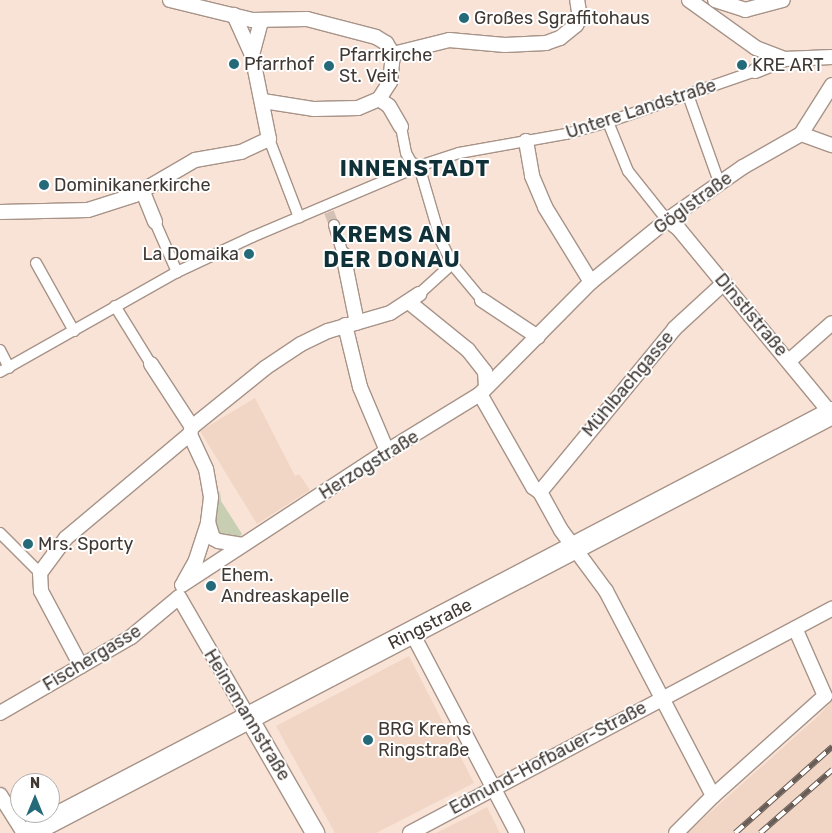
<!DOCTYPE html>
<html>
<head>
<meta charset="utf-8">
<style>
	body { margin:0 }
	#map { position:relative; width:832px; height:833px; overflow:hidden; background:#f8e3d6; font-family:Rubik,sans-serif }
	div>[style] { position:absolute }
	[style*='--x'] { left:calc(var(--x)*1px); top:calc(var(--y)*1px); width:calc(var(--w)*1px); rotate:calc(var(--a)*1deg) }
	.built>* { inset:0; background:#f2d6c5 }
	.green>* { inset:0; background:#c8ceb1 }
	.pedestrian-tunnel>* { height:10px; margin-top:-5px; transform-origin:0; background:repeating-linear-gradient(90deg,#d3c1b5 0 10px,transparent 0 15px) }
	.roads { filter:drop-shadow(1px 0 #a79388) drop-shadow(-1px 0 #a79388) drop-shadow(0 1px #a79388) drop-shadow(0 -1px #a79388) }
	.pedestrian>* { height:10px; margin:-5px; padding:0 5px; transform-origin:5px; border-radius:5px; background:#fff }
	.minor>* { height:14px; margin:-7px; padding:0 7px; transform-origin:7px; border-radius:7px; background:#fff }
	.tertiary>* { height:18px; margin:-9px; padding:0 9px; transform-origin:9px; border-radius:9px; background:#fff }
	.primary>* { height:22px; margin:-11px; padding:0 11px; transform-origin:11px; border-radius:11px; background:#fff }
	.rail>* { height:5.5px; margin-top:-2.75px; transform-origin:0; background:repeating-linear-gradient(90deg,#fff 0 11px,#675d56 0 22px); box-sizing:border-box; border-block:1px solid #675d56 }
	.dots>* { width:14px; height:14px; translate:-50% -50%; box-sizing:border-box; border:2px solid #fff; border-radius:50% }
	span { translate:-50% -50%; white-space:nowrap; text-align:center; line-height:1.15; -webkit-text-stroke:4px #fff; paint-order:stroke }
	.poi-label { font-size:18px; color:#403833 }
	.left { translate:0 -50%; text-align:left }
	.right { translate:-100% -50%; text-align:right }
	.street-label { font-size:18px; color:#403833 }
	.district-label { font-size:22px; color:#103138; font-weight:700; letter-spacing:1px }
	.north { position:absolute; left:10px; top:773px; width:50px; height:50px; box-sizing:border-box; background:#fff; border:1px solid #b3afad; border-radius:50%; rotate:0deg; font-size:14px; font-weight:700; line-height:20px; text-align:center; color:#403833 }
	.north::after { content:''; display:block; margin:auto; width:18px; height:22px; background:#246a79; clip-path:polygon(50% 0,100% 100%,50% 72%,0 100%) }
</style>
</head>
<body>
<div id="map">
	<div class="built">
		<div style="clip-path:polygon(255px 398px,295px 476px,299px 474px,310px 490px,257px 524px,200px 431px)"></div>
		<div style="clip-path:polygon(409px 656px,474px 783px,376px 833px,335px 833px,276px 726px)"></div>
		<div style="clip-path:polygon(832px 701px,832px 833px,687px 833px,816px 718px)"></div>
		<div style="clip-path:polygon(487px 807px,500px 833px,436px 833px,470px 816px)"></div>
	</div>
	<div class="green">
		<div style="clip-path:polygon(220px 490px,221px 501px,242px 534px,237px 539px,220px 538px,215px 525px)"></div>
	</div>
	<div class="pedestrian-tunnel">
		<div style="--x:329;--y:212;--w:14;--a:69"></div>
	</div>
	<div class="roads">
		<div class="pedestrian">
			<div style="--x:688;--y:95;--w:92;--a:70.4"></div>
			<div style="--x:608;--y:122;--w:53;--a:67.8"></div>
			<div style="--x:628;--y:171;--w:63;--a:51.5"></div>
			<div style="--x:401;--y:127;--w:26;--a:79"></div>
			<div style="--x:406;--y:153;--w:10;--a:61"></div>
			<div style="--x:411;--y:162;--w:9;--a:27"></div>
			<div style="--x:269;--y:139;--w:84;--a:69"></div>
			<div style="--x:419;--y:166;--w:78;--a:73.7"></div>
			<div style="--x:441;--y:241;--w:25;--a:64"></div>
			<div style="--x:452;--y:264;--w:47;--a:50.2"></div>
			<div style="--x:155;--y:222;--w:55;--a:66.3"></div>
			<div style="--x:334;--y:225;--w:30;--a:73"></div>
			<div style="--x:36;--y:263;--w:78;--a:60.8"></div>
			<div style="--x:419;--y:294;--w:45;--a:-42.3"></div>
			<div style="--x:115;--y:306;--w:68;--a:58.2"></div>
			<div style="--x:0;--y:350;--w:20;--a:63"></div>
			<div style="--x:0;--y:372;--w:203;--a:-29.5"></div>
			<div style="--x:177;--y:272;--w:83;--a:-25"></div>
			<div style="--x:252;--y:237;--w:181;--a:-23"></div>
			<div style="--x:419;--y:166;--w:42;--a:-18"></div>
			<div style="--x:459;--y:153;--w:109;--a:-10.1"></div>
			<div style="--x:566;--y:134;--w:44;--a:-15.9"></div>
			<div style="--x:608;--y:122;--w:156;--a:-19.1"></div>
			<div style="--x:0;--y:533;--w:57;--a:45"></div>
		</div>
		<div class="minor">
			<div style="--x:170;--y:0;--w:84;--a:13.7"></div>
			<div style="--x:252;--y:20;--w:55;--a:-1"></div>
			<div style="--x:307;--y:19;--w:71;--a:14.6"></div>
			<div style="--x:376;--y:37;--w:12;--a:31"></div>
			<div style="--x:386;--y:43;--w:13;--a:58"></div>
			<div style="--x:393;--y:54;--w:28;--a:96"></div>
			<div style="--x:390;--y:82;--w:20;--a:123"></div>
			<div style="--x:689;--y:0;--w:82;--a:35.6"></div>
			<div style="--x:756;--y:48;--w:30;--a:21"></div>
			<div style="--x:715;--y:0;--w:32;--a:18"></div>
			<div style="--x:745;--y:10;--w:39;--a:-15"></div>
			<div style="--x:393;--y:54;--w:58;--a:-14"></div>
			<div style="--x:449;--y:40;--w:56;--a:5.1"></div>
			<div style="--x:505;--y:45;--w:41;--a:-2.8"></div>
			<div style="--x:546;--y:43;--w:15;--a:-20"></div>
			<div style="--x:560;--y:38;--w:21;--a:-39"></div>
			<div style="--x:576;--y:25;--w:8;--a:-60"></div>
			<div style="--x:580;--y:18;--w:18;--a:-99"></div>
			<div style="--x:252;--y:55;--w:35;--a:-75"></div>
			<div style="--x:755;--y:71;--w:31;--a:-22"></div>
			<div style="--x:784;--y:59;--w:48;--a:-2.4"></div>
			<div style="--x:263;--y:101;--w:52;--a:8.9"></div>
			<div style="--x:314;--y:109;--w:44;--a:-1.3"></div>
			<div style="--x:358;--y:108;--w:23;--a:-23"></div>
			<div style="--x:379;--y:99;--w:12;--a:35"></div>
			<div style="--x:389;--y:106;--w:24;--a:60"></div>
			<div style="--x:801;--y:134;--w:33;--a:20"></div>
			<div style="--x:526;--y:141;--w:36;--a:80"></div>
			<div style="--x:532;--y:176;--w:34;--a:67"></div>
			<div style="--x:545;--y:207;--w:88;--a:58.5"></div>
			<div style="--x:143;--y:192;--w:32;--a:68"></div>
			<div style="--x:0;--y:212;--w:88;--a:-1.3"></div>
			<div style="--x:88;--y:210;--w:49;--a:-17.7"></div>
			<div style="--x:135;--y:195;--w:69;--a:-30.3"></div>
			<div style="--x:195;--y:160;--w:47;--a:-9.9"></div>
			<div style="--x:241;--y:152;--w:31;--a:-25"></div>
			<div style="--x:269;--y:139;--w:86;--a:-101.4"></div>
			<div style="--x:252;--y:55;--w:44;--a:-114.2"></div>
			<div style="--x:667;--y:220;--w:14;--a:36"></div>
			<div style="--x:678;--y:228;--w:242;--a:50.5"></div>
			<div style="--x:343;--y:254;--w:70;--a:78.5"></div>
			<div style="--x:482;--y:300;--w:67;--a:33.5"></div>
			<div style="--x:410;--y:303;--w:75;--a:39"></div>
			<div style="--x:468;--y:350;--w:28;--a:52"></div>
			<div style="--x:485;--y:372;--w:13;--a:86"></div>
			<div style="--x:345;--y:325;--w:64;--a:76.4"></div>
			<div style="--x:360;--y:387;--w:69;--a:67.1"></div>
			<div style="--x:789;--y:361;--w:57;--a:-41.5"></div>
			<div style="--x:151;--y:364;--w:75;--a:56.9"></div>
			<div style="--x:480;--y:394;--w:107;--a:60.3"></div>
			<div style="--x:533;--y:487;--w:9;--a:36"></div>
			<div style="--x:540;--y:492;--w:43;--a:61.1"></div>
			<div style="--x:561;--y:530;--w:76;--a:53.6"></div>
			<div style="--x:606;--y:591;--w:231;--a:62.4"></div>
			<div style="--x:192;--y:427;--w:94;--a:-38.9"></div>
			<div style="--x:265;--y:368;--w:43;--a:-33.7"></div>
			<div style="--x:301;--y:344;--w:30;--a:-26"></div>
			<div style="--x:328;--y:331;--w:65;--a:-16.2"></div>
			<div style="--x:390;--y:313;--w:35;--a:-33"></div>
			<div style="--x:540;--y:492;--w:212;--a:-50.5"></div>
			<div style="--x:675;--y:328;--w:67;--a:-42.6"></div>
			<div style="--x:208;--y:522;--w:17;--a:73"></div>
			<div style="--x:213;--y:538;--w:6;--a:31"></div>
			<div style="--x:218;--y:541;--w:25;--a:9"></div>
			<div style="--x:184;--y:582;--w:25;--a:-61"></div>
			<div style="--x:196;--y:560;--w:40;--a:-72"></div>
			<div style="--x:208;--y:522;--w:25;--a:-83"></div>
			<div style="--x:211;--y:497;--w:28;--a:-100"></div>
			<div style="--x:206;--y:469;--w:38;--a:-115"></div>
			<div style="--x:182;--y:585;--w:245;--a:-33.2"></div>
			<div style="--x:387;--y:451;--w:109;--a:-31.5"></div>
			<div style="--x:480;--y:394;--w:158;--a:-45.3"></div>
			<div style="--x:591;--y:282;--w:98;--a:-39.2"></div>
			<div style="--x:667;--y:220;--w:93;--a:-34.9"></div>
			<div style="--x:743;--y:167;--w:67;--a:-29.6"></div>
			<div style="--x:801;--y:134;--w:58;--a:-57.7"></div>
			<div style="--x:179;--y:597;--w:140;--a:60"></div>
			<div style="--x:412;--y:633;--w:226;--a:62.3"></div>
			<div style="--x:81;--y:666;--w:85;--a:-118.1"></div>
			<div style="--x:41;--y:591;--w:18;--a:-93"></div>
			<div style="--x:40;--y:573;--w:44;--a:-53.4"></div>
			<div style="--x:66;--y:538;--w:162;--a:-40"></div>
			<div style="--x:190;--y:434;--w:7;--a:-74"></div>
			<div style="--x:0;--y:713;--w:151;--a:-30.1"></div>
			<div style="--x:131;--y:637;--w:62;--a:-39.8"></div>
			<div style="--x:0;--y:795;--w:45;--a:57.7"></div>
			<div style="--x:410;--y:833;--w:478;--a:-28"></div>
			<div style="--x:676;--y:833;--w:52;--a:-45"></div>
			<div style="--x:713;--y:796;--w:150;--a:-41.8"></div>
			<div style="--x:825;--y:696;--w:74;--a:-113.8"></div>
		</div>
		<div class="tertiary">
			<div style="--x:249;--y:718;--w:133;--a:60.1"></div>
		</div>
		<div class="primary">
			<div style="--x:28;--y:833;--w:907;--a:-27.58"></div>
		</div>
	</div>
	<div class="rail">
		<div style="--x:735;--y:833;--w:130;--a:-41.6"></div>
		<div style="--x:760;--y:833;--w:96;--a:-41.2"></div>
	</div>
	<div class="dots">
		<div style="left:464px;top:18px;background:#246a79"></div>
		<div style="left:234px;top:64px;background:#246a79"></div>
		<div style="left:742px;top:65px;background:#246a79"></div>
		<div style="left:329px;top:66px;background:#246a79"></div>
		<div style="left:44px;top:185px;background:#246a79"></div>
		<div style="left:249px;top:254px;background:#246a79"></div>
		<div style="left:28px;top:544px;background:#246a79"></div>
		<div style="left:211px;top:586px;background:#246a79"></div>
		<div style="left:368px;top:740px;background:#246a79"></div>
	</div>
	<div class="poi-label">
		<span class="left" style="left:474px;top:18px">Großes Sgraffitohaus</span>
		<span class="left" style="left:339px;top:66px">Pfarrkirche<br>St. Veit</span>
		<span class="left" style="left:244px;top:64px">Pfarrhof</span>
		<span class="left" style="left:752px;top:65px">KRE ART</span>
		<span class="left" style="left:54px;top:185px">Dominikanerkirche</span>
		<span class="right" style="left:239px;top:254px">La Domaika</span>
		<span class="left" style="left:38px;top:544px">Mrs. Sporty</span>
		<span class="left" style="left:221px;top:586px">Ehem.<br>Andreaskapelle</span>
		<span class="left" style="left:378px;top:740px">BRG Krems<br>Ringstraße</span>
	</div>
	<div class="street-label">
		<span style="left:641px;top:109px;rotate:-18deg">Untere Landstraße</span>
		<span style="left:693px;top:203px;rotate:-36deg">Göglstraße</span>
		<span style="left:751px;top:315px;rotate:50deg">Dinstlstraße</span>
		<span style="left:628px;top:384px;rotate:-50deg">Mühlbachgasse</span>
		<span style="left:369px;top:465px;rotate:-32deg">Herzogstraße</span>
		<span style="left:430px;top:624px;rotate:-27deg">Ringstraße</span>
		<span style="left:92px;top:658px;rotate:-31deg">Fischergasse</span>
		<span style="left:247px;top:715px;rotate:59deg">Heinemannstraße</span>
		<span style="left:548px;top:758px;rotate:-28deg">Edmund-Hofbauer-Straße</span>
	</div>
	<div class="district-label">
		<span style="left:415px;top:169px">INNENSTADT</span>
		<span style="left:392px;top:247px">KREMS AN<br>DER DONAU</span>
	</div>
	<div class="north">N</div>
</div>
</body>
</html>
